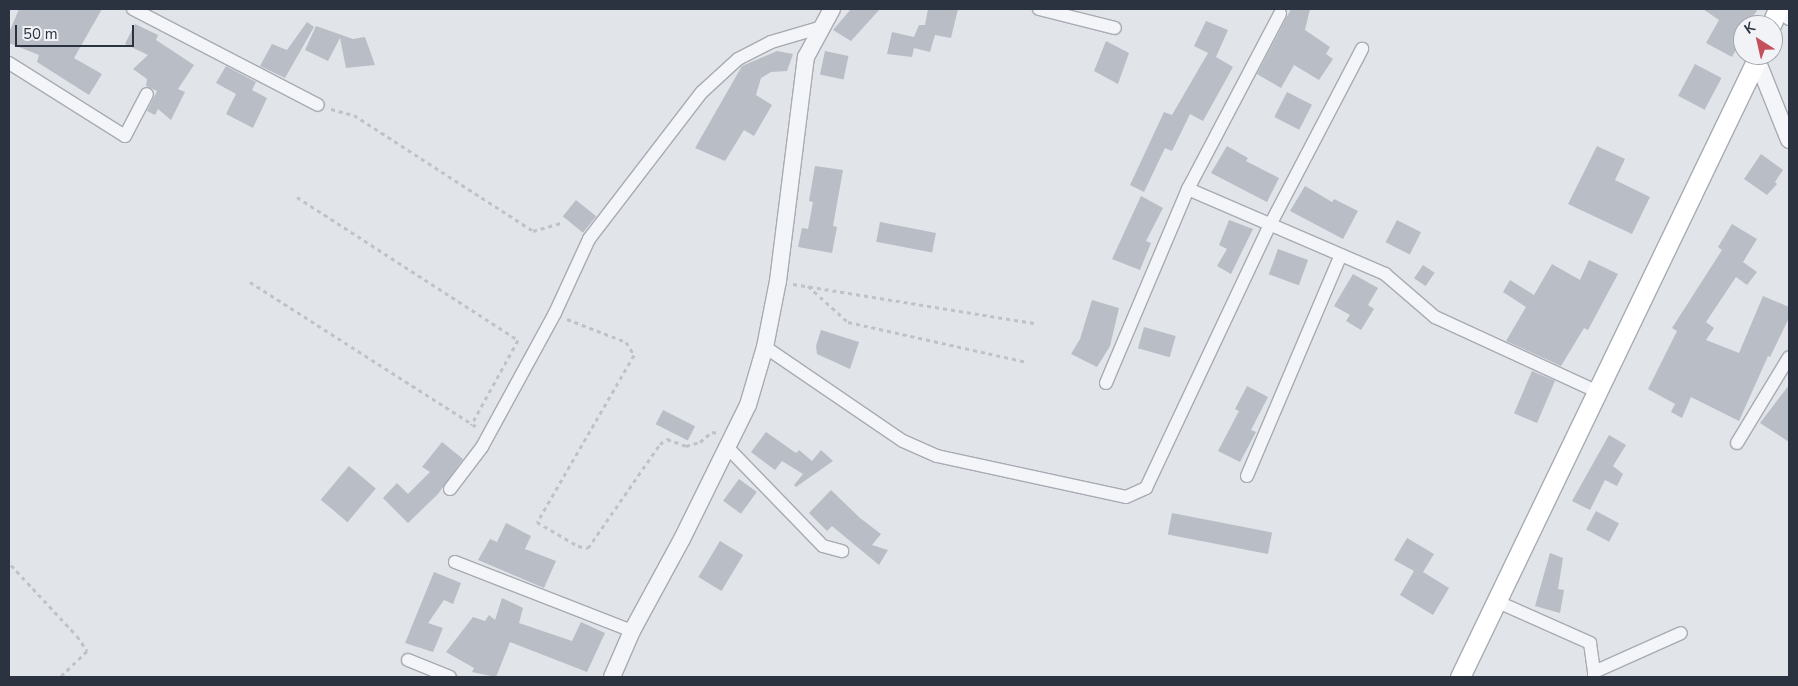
<!DOCTYPE html>
<html>
<head>
<meta charset="utf-8">
<style>
	body { margin:0 }
	#map { position:relative; width:1798px; height:686px; overflow:hidden; background:#e1e4e9; font-family:"Nunito Sans",sans-serif }
	div>[style] { position:absolute }
	[style*='--x'] { left:calc(var(--x)*1px); top:calc(var(--y)*1px); width:calc(var(--w)*1px); rotate:calc(var(--a)*1deg) }
	.building>* { inset:0; background:#b9bdc5; transform-origin:0 0 }
	.path>* { height:3px; margin-top:-1.5px; transform-origin:0; background:repeating-linear-gradient(90deg,#c0c2c8 0 4px,transparent 0 8px) }
	.roads { filter:drop-shadow(1px 0 #a7abb3) drop-shadow(-1px 0 #a7abb3) drop-shadow(0 1px #a7abb3) drop-shadow(0 -1px #a7abb3) }
	.minor>* { height:12px; margin:-6px; padding:0 6px; transform-origin:6px; border-radius:6px; background:#f4f5f8 }
	.tertiary>* { height:16px; margin:-8px; padding:0 8px; transform-origin:8px; border-radius:8px; background:#f4f5f8 }
	.secondary>* { height:19px; margin:-9.5px; padding:0 9.5px; transform-origin:9.5px; border-radius:9.5px; background:#fff }
	span { translate:-50% -50%; white-space:nowrap; text-align:center; line-height:1.15; -webkit-text-stroke:4px #f1f3f7; paint-order:stroke }
	.frame { position:absolute; inset:0; border:10px solid #2b3240; pointer-events:none }
	.north { position:absolute; left:1733px; top:15px; width:50px; height:50px; box-sizing:border-box; background:#f1f3f7; border:1px solid #a2a6ae; border-radius:50%; rotate:325deg; font-size:14px; font-weight:700; line-height:20px; text-align:center; color:#2b3240 }
	.north::after { content:''; display:block; margin:auto; width:18px; height:22px; background:#c4505c; clip-path:polygon(50% 0,100% 100%,50% 72%,0 100%) }
	.scale { position:absolute; left:15px; top:25px; width:119px; height:22px; box-sizing:border-box; border:2px solid #2b3240; border-top:0; padding-left:6px; font-size:15px; line-height:18px; white-space:nowrap; color:#2b3240; -webkit-text-stroke:4px #f1f3f7; paint-order:stroke }
</style>
</head>
<body>
<div id="map">
	<div class="building">
		<div style="clip-path:polygon(19px 9px,102px 9px,74px 58px,102px 74px,89px 95px,37px 62px,39px 55px,9px 43px,9px 33px)"></div>
		<div style="clip-path:polygon(851px 9px,880px 9px,851px 41px,833px 30px)"></div>
		<div style="clip-path:polygon(928px 9px,958px 9px,951px 38px,935px 35px,930px 52px,914px 48px,912px 57px,887px 54px,892px 32px,914px 37px,919px 25px,925px 25px)"></div>
		<div style="clip-path:polygon(1291px 9px,1310px 9px,1305px 30px,1330px 47px,1326px 54px,1333px 59px,1319px 80px,1294px 65px,1281px 88px,1257px 74px)"></div>
		<div style="clip-path:polygon(1703px 9px,1758px 9px,1747px 25px,1743px 25px,1740px 36px,1743px 37px,1732px 57px,1706px 43px,1719px 20px)"></div>
		<div style="clip-path:polygon(1206px 21px,1228px 30px,1216px 57px,1233px 67px,1203px 121px,1190px 114px,1172px 151px,1165px 148px,1144px 192px,1130px 185px,1164px 112px,1172px 115px,1208px 53px,1194px 46px)"></div>
		<div style="clip-path:polygon(307px 22px,314px 27px,285px 78px,260px 66px,272px 44px,287px 50px)"></div>
		<div style="clip-path:polygon(135px 24px,158px 35px,156px 40px,194px 65px,178px 89px,185px 92px,171px 120px,158px 109px,155px 115px,147px 111px,157px 91px,146px 86px,147px 79px,133px 69px,148px 55px,125px 44px)"></div>
		<div style="clip-path:polygon(316px 26px,353px 39px,365px 37px,375px 65px,346px 68px,340px 38px,328px 61px,305px 50px)"></div>
		<div style="clip-path:polygon(1106px 41px,1129px 53px,1118px 84px,1094px 71px)"></div>
		<div style="clip-path:polygon(777px 51px,793px 54px,787px 71px,771px 72px,761px 78px,756px 95px,772px 105px,754px 136px,744px 130px,725px 161px,695px 148px,742px 66px)"></div>
		<div style="left:825px;top:51px;width:24px;height:24px;rotate:12deg"></div>
		<div style="left:1695px;top:64px;width:30px;height:36px;rotate:28deg"></div>
		<div style="clip-path:polygon(226px 66px,256px 82px,252px 90px,267px 98px,253px 128px,226px 114px,236px 94px,216px 83px)"></div>
		<div style="left:1287px;top:92px;width:28px;height:28px;rotate:27deg"></div>
		<div style="clip-path:polygon(1227px 146px,1248px 158px,1246px 161px,1279px 178px,1267px 202px,1211px 173px)"></div>
		<div style="clip-path:polygon(1597px 146px,1625px 159px,1615px 180px,1650px 197px,1632px 234px,1568px 204px)"></div>
		<div style="clip-path:polygon(1761px 154px,1783px 170px,1775px 182px,1777px 184px,1767px 195px,1744px 179px)"></div>
		<div style="clip-path:polygon(815px 166px,843px 170px,833px 226px,837px 227px,832px 253px,798px 247px,802px 228px,808px 229px,813px 202px,809px 201px)"></div>
		<div style="clip-path:polygon(1305px 186px,1332px 202px,1334px 199px,1358px 211px,1343px 239px,1290px 211px)"></div>
		<div style="clip-path:polygon(1141px 196px,1163px 208px,1146px 241px,1151px 243px,1140px 270px,1112px 259px)"></div>
		<div style="left:576px;top:200px;width:26px;height:21px;rotate:39deg"></div>
		<div style="clip-path:polygon(1229px 220px,1253px 229px,1231px 274px,1217px 266px,1227px 249px,1219px 245px)"></div>
		<div style="left:1397px;top:220px;width:27px;height:25px;rotate:27deg"></div>
		<div style="left:880px;top:222px;width:57px;height:20px;rotate:11deg"></div>
		<div style="clip-path:polygon(1732px 224px,1757px 239px,1743px 262px,1757px 272px,1747px 285px,1736px 277px,1706px 322px,1714px 328px,1706px 340px,1739px 353px,1763px 296px,1789px 307px,1789px 318px,1770px 357px,1768px 356px,1739px 421px,1691px 397px,1682px 418px,1671px 412px,1675px 404px,1648px 389px,1677px 331px,1672px 328px,1722px 250px,1718px 247px)"></div>
		<div style="left:1278px;top:249px;width:32px;height:27px;rotate:20deg"></div>
		<div style="clip-path:polygon(1589px 260px,1618px 274px,1588px 330px,1584px 328px,1561px 366px,1506px 341px,1526px 307px,1503px 292px,1510px 280px,1534px 295px,1552px 264px,1580px 280px)"></div>
		<div style="left:1423px;top:265px;width:14px;height:16px;rotate:34deg"></div>
		<div style="clip-path:polygon(1353px 274px,1378px 288px,1368px 305px,1374px 309px,1361px 330px,1346px 321px,1350px 315px,1334px 306px)"></div>
		<div style="clip-path:polygon(1092px 300px,1119px 308px,1110px 346px,1097px 367px,1071px 354px,1080px 339px)"></div>
		<div style="left:1144px;top:327px;width:33px;height:22px;rotate:16deg"></div>
		<div style="clip-path:polygon(821px 330px,859px 342px,850px 369px,817px 354px,816px 346px)"></div>
		<div style="left:1532px;top:371px;width:25px;height:46px;rotate:23deg"></div>
		<div style="clip-path:polygon(1789px 385px,1789px 442px,1760px 423px)"></div>
		<div style="clip-path:polygon(1247px 386px,1268px 397px,1251px 430px,1256px 432px,1240px 462px,1218px 451px,1239px 411px,1235px 409px)"></div>
		<div style="left:663px;top:410px;width:36px;height:16px;rotate:27deg"></div>
		<div style="clip-path:polygon(766px 432px,796px 453px,799px 450px,812px 461px,821px 450px,833px 461px,796px 487px,794px 485px,803px 474px,782px 461px,775px 470px,751px 452px)"></div>
		<div style="clip-path:polygon(1609px 435px,1626px 445px,1613px 466px,1623px 474px,1617px 486px,1605px 480px,1590px 510px,1572px 501px)"></div>
		<div style="clip-path:polygon(442px 442px,463px 459px,438px 494px,408px 523px,383px 498px,397px 483px,408px 494px,430px 472px,422px 467px)"></div>
		<div style="left:349px;top:466px;width:35px;height:44px;rotate:40deg"></div>
		<div style="left:739px;top:479px;width:22px;height:27px;rotate:36deg"></div>
		<div style="clip-path:polygon(831px 490px,860px 518px,881px 534px,872px 545px,888px 550px,879px 565px,832px 526px,827px 531px,809px 513px)"></div>
		<div style="left:1596px;top:511px;width:26px;height:21px;rotate:28deg"></div>
		<div style="left:1172px;top:513px;width:102px;height:22px;rotate:11deg"></div>
		<div style="clip-path:polygon(506px 523px,531px 536px,525px 549px,556px 561px,544px 588px,478px 560px,490px 539px,497px 542px)"></div>
		<div style="clip-path:polygon(1407px 538px,1434px 554px,1423px 572px,1449px 588px,1433px 615px,1400px 595px,1414px 571px,1394px 560px)"></div>
		<div style="left:720px;top:541px;width:27px;height:42px;rotate:31deg"></div>
		<div style="clip-path:polygon(1550px 553px,1563px 558px,1558px 589px,1564px 590px,1560px 613px,1535px 606px)"></div>
		<div style="clip-path:polygon(434px 572px,461px 583px,453px 604px,444px 600px,428px 623px,443px 628px,433px 652px,405px 643px)"></div>
		<div style="clip-path:polygon(502px 598px,523px 608px,519px 623px,572px 641px,581px 622px,605px 633px,587px 672px,510px 642px,496px 677px,472px 672px,474px 668px,446px 652px,473px 617px,485px 621px,489px 615px,495px 620px)"></div>
	</div>
	<div class="path">
		<div style="--x:331;--y:109;--w:24;--a:15"></div>
		<div style="--x:354;--y:115;--w:213;--a:32.9"></div>
		<div style="--x:533;--y:231;--w:29;--a:-16"></div>
		<div style="--x:297;--y:197;--w:263;--a:32.9"></div>
		<div style="--x:518;--y:340;--w:97;--a:118.9"></div>
		<div style="--x:250;--y:282;--w:271;--a:32.6"></div>
		<div style="--x:793;--y:284;--w:244;--a:9.2"></div>
		<div style="--x:808;--y:286;--w:54;--a:42"></div>
		<div style="--x:848;--y:322;--w:183;--a:12.6"></div>
		<div style="--x:567;--y:319;--w:63;--a:21.3"></div>
		<div style="--x:626;--y:342;--w:15;--a:58"></div>
		<div style="--x:634;--y:355;--w:193;--a:120.1"></div>
		<div style="--x:537;--y:522;--w:48;--a:30.3"></div>
		<div style="--x:578;--y:546;--w:10;--a:11"></div>
		<div style="--x:588;--y:548;--w:126;--a:-55.3"></div>
		<div style="--x:660;--y:444;--w:9;--a:-36"></div>
		<div style="--x:667;--y:439;--w:20;--a:20"></div>
		<div style="--x:686;--y:446;--w:15;--a:-16"></div>
		<div style="--x:700;--y:442;--w:16;--a:-40"></div>
		<div style="--x:712;--y:432;--w:6;--a:9"></div>
		<div style="--x:11;--y:565;--w:97;--a:47.1"></div>
		<div style="--x:77;--y:636;--w:18;--a:56"></div>
		<div style="--x:87;--y:651;--w:37;--a:136"></div>
	</div>
	<div class="roads">
		<div class="minor">
			<div style="--x:133;--y:9;--w:208;--a:27.4"></div>
			<div style="--x:1039;--y:9;--w:78;--a:14"></div>
			<div style="--x:1779;--y:9;--w:14;--a:45"></div>
			<div style="--x:9;--y:63;--w:137;--a:32.2"></div>
			<div style="--x:125;--y:136;--w:47;--a:-62.4"></div>
			<div style="--x:1188;--y:189;--w:215;--a:23.3"></div>
			<div style="--x:1385;--y:274;--w:66;--a:40.7"></div>
			<div style="--x:1435;--y:317;--w:177;--a:24.7"></div>
			<div style="--x:765;--y:347;--w:167;--a:34.3"></div>
			<div style="--x:903;--y:441;--w:37;--a:24"></div>
			<div style="--x:937;--y:456;--w:193;--a:12.2"></div>
			<div style="--x:1126;--y:497;--w:22;--a:-24"></div>
			<div style="--x:1146;--y:488;--w:291;--a:-64.8"></div>
			<div style="--x:1270;--y:225;--w:199;--a:-62.4"></div>
			<div style="--x:1106;--y:383;--w:211;--a:-67.1"></div>
			<div style="--x:1188;--y:189;--w:198;--a:-62.3"></div>
			<div style="--x:1737;--y:443;--w:100;--a:-58.8"></div>
			<div style="--x:727;--y:447;--w:138;--a:45.9"></div>
			<div style="--x:823;--y:546;--w:20;--a:15"></div>
			<div style="--x:1247;--y:476;--w:240;--a:-67"></div>
			<div style="--x:450;--y:489;--w:53;--a:-52.7"></div>
			<div style="--x:482;--y:447;--w:153;--a:-61.4"></div>
			<div style="--x:555;--y:313;--w:81;--a:-65.3"></div>
			<div style="--x:589;--y:239;--w:185;--a:-52.5"></div>
			<div style="--x:702;--y:92;--w:49;--a:-42.5"></div>
			<div style="--x:738;--y:59;--w:37;--a:-27"></div>
			<div style="--x:771;--y:42;--w:50;--a:-16.3"></div>
			<div style="--x:455;--y:562;--w:190;--a:21.3"></div>
			<div style="--x:1498;--y:602;--w:101;--a:24"></div>
			<div style="--x:1590;--y:643;--w:29;--a:82"></div>
			<div style="--x:408;--y:660;--w:45;--a:22"></div>
			<div style="--x:1594;--y:677;--w:5;--a:-90"></div>
			<div style="--x:1594;--y:672;--w:95;--a:-24.1"></div>
		</div>
		<div class="tertiary">
			<div style="--x:1757;--y:60;--w:86;--a:68.2"></div>
			<div style="--x:612;--y:677;--w:50;--a:-66.5"></div>
			<div style="--x:632;--y:631;--w:105;--a:-61.5"></div>
			<div style="--x:682;--y:539;--w:149;--a:-63.8"></div>
			<div style="--x:748;--y:405;--w:60;--a:-73.7"></div>
			<div style="--x:765;--y:347;--w:67;--a:-78.9"></div>
			<div style="--x:778;--y:281;--w:226;--a:-82.9"></div>
			<div style="--x:806;--y:57;--w:55;--a:-61.6"></div>
		</div>
		<div class="secondary">
			<div style="--x:1771;--y:25;--w:17;--a:-66"></div>
			<div style="--x:1460;--y:677;--w:690;--a:-64.33"></div>
		</div>
	</div>
	<div class="frame"></div>
	<div class="north">K</div>
	<div class="scale">50 m</div>
</div>
</body>
</html>
